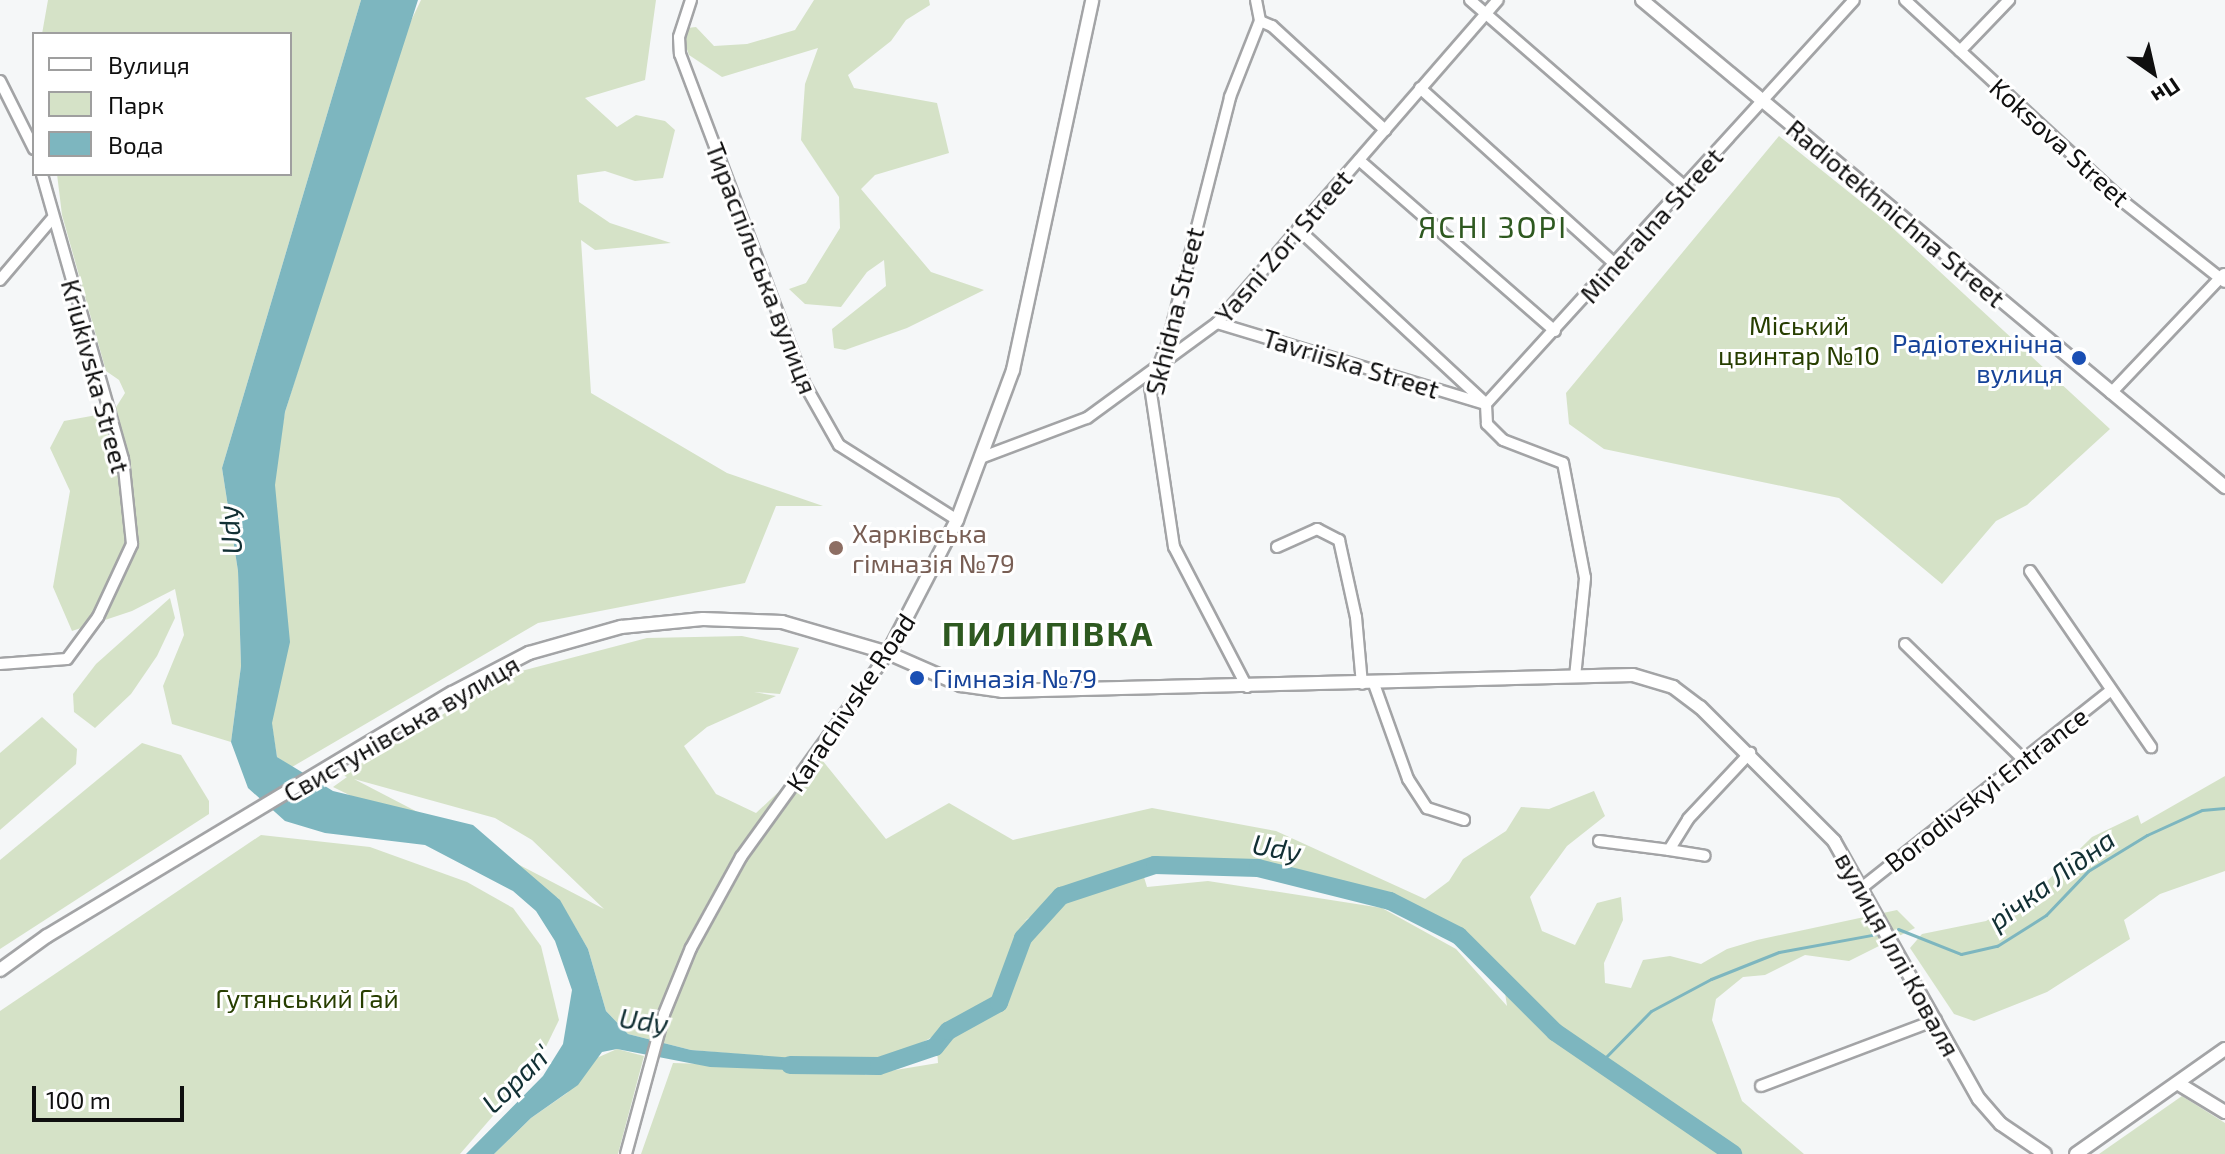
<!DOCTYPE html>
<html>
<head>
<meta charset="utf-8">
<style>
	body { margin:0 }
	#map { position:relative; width:2225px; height:1154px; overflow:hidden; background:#f5f7f8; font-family:"Exo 2",sans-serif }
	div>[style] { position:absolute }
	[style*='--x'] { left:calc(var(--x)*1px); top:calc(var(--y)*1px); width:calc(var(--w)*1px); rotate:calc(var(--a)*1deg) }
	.green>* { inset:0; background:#d5e2c7 }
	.water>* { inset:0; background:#7db6bf }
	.stream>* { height:3px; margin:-1.5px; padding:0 1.5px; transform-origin:1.5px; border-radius:1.5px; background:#7db6bf }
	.river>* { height:18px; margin:-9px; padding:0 9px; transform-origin:9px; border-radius:9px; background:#7db6bf }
	.roads { filter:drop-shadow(2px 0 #a3a4a6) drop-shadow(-2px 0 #a3a4a6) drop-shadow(0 2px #a3a4a6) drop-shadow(0 -2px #a3a4a6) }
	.minor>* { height:10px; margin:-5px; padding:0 5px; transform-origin:5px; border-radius:5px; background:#fff }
	.major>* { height:12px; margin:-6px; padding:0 6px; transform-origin:6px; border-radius:6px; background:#fff }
	.dots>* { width:22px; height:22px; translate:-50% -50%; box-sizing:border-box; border:4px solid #fff; border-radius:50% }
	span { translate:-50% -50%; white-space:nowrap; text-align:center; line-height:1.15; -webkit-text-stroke:6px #fff; paint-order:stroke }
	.street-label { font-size:26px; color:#0f0f0f }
	.park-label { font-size:26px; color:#273e00 }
	.transit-label { font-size:26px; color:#164399 }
	.right { translate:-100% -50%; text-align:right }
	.left { translate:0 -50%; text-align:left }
	.education-label { font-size:26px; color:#785e54 }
	.water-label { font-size:28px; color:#123034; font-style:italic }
	.quarter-label { font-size:30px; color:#2e5920; letter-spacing:2px }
	.district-label { font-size:34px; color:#2e5920; font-weight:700; letter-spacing:2px }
	.legend { position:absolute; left:32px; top:32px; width:260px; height:144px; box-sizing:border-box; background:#fff; border:2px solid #9f9f9f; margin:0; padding:10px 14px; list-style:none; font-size:24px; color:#0f0f0f }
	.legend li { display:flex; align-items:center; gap:16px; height:40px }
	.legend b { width:40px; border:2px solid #9f9f9f }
	.north { position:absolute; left:2113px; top:32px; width:80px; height:80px; -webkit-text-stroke:6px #fff; paint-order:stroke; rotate:146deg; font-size:22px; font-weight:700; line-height:32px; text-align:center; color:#0f0f0f }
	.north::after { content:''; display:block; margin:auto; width:28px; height:36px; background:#0f0f0f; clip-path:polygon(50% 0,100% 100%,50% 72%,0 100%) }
	.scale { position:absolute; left:32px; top:1086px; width:152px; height:36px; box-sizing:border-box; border:4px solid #0f0f0f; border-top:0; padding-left:10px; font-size:24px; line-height:28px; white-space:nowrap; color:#0f0f0f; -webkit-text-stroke:6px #fff; paint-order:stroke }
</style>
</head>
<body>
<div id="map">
	<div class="green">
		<div style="clip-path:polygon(48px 0,361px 0,222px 468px,238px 571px,241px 666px,231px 742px,172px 724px,163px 686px,184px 635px,175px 589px,132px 611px,72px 631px,53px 587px,70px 491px,50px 448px,64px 421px,113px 412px,125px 393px,119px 380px,106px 371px,62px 215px,57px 174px,290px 174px,290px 34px,42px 34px)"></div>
		<div style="clip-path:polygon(421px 0,656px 0,645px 80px,585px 98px,617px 127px,636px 115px,665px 121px,675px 130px,663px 178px,635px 181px,605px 171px,577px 175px,579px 202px,610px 223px,671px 243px,595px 250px,581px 240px,591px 393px,727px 473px,823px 506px,776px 506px,745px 583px,538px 623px,292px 767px,277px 757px,271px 720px,271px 485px,285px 412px,397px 50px)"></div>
		<div style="clip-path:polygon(814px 0,929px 0,930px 5px,906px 20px,891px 41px,848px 75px,854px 88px,937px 103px,949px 153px,875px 175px,861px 189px,931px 272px,984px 290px,907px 328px,845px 350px,834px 348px,832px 329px,886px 286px,884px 260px,867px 272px,841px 307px,805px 304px,789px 289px,806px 283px,840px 228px,839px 197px,801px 140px,805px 84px,818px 48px,722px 77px,689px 55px,684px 41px,687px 28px,696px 27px,714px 46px,747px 44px,795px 30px)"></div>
		<div style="clip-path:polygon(1779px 136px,1885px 221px,2110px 429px,2027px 505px,1996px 521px,1942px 584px,1839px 498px,1604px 449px,1569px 424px,1566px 393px)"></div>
		<div style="clip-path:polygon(170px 598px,175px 618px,157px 656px,131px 694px,95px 728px,74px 712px,73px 694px,96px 664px)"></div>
		<div style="clip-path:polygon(evenodd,742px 636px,799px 648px,780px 694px,754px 692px,776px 696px,707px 727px,684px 746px,716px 794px,756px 813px,818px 755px,886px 839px,949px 803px,1013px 840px,1152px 808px,1276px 831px,1425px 899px,1449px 881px,1463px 859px,1506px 831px,1521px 807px,1549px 809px,1594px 791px,1605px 816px,1567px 846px,1530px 897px,1542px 931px,1575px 945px,1597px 903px,1621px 897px,1623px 920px,1604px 963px,1605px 983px,1631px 988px,1643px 960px,1670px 956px,1701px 964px,1727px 949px,1757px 940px,1897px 910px,1915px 928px,1849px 961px,1805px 955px,1765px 975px,1743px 977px,1716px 999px,1712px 1020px,1742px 1101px,1804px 1154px,1737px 1154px,1557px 1028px,1467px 932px,1376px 889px,1277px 866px,1140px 864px,1147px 887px,1208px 881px,1382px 908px,1456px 949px,1507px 1006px,1504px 986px,1556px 1037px,1724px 1154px,641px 1154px,673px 1063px,866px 1069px,865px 1075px,938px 1063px,936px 1035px,897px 1056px,853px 1064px,691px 1050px,628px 1034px,606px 1011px,588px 949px,558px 898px,333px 787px,347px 777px,342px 775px,510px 674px,647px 638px,742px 636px,354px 779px,495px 818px,532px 840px,604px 909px,354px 779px,742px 636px,1134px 866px,1062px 904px,1024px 921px,1098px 875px,1134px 866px,742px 636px,1003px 988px,1002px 1006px,939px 1032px,980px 1008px,1003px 988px)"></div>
		<div style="clip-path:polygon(42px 717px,77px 749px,76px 764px,0 830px,0 753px)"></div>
		<div style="clip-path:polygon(142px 743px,181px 755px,209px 801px,209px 814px,0 949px,0 860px)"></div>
		<div style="clip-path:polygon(2225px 776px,2225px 871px,2160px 894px,2124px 920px,2130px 939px,2047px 992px,1974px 1021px,1954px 1014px,1910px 948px,1922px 934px,1986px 921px,2039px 889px,2092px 837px,2138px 815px,2141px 824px)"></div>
		<div style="clip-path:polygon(261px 835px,370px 847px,467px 882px,513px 908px,541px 946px,559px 1020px,537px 1065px,460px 1154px,0 1154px,0 1011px)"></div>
		<div style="clip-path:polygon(617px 1049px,644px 1056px,618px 1154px,494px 1154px,531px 1118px,567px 1093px,592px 1060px)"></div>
		<div style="clip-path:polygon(2182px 1096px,2225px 1123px,2225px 1154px,2099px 1154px)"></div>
	</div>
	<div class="water">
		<div style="clip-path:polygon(361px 0,418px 0,285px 412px,275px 485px,290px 642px,272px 723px,277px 757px,333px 791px,473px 825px,560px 900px,588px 949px,606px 1011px,628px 1034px,691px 1050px,808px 1059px,817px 1071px,710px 1067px,617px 1049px,602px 1052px,578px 1085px,531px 1118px,494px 1154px,466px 1154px,543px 1076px,563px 1044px,572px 990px,555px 941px,536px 911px,513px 891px,425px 845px,325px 833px,285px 821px,248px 788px,231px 742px,241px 666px,238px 571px,222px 468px)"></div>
	</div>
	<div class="stream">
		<div style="--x:1898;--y:929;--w:68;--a:21.6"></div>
		<div style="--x:1961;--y:954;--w:37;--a:-13"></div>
		<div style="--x:1997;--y:946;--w:58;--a:-32.3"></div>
		<div style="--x:2046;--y:915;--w:61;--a:-46.3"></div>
		<div style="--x:2088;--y:871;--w:69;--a:-31.4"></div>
		<div style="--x:2147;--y:835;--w:60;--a:-24.4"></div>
		<div style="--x:2202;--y:810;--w:23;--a:-5"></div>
		<div style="--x:1601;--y:1062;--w:71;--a:-45.6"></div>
		<div style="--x:1651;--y:1011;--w:68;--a:-28.1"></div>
		<div style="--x:1711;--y:979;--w:73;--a:-21.7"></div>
		<div style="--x:1779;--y:952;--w:106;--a:-10.4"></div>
	</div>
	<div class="river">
		<div style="--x:790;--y:1065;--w:89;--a:0.6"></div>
		<div style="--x:879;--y:1066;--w:59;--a:-18.7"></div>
		<div style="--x:935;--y:1047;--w:21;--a:-51"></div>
		<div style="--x:948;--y:1031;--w:58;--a:-28.8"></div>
		<div style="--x:999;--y:1003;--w:69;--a:-69.7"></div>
		<div style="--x:1023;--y:938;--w:57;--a:-47.9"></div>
		<div style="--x:1061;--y:896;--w:99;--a:-18.3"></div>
		<div style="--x:1155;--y:865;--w:103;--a:1.7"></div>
		<div style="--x:1258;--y:868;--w:136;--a:14"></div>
		<div style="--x:1390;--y:901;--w:77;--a:26.9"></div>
		<div style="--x:1459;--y:936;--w:136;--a:45"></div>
		<div style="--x:1555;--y:1032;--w:216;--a:34.4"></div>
	</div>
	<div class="roads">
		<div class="minor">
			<div style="--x:691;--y:0;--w:39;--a:108"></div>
			<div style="--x:679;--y:37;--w:17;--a:87"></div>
			<div style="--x:680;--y:54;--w:354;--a:69.3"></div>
			<div style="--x:805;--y:385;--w:69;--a:60.5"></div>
			<div style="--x:839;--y:445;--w:140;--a:32.4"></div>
			<div style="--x:1256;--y:0;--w:21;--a:79"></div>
			<div style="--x:1260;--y:21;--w:13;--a:23"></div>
			<div style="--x:1272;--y:26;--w:154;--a:42.6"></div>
			<div style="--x:1470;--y:0;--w:285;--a:41"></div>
			<div style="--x:1905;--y:0;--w:299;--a:42.7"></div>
			<div style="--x:2125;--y:203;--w:127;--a:38.3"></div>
			<div style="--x:1960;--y:51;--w:71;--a:-46.1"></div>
			<div style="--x:0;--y:81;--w:76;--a:63.4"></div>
			<div style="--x:1420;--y:88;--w:263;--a:42.1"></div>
			<div style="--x:1359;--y:160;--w:260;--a:41.1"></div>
			<div style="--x:1298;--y:229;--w:254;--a:42.9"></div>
			<div style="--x:0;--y:280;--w:80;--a:-49.6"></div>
			<div style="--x:1217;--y:323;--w:281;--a:16.8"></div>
			<div style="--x:2111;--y:393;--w:164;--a:-46.5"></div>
			<div style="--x:983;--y:457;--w:111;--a:-20.6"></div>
			<div style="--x:1087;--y:418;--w:161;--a:-36.2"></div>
			<div style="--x:1217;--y:323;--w:428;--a:-49"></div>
			<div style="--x:1277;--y:547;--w:44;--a:-24.2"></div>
			<div style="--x:1317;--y:529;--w:25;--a:27"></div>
			<div style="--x:1339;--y:540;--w:79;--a:77.6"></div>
			<div style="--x:1356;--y:617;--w:67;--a:84.9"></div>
			<div style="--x:2030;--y:571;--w:214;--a:55.5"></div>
			<div style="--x:1905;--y:644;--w:163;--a:44.3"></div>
			<div style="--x:0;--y:664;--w:67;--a:-4.3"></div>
			<div style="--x:67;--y:659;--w:52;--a:-53.6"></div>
			<div style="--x:98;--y:617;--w:81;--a:-65"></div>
			<div style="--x:132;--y:544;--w:85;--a:-96"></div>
			<div style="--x:123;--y:459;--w:296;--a:-105.9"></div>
			<div style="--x:1575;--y:677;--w:100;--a:-84.2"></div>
			<div style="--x:1585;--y:578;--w:117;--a:-100.8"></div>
			<div style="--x:1563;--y:463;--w:64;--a:-159"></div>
			<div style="--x:1503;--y:440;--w:23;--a:-135"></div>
			<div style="--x:1487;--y:424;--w:20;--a:-93"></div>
			<div style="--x:1486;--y:404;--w:546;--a:-47.67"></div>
			<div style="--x:1374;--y:684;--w:101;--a:70.3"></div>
			<div style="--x:1408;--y:779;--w:35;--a:57"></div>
			<div style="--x:1427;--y:808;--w:39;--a:18"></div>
			<div style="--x:1247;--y:687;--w:158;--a:-117.5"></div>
			<div style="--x:1174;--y:547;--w:162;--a:-98.5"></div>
			<div style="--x:1150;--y:387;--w:45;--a:-68"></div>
			<div style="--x:1167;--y:345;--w:256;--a:-75.7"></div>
			<div style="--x:1230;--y:97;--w:82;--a:-68.5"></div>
			<div style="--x:1599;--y:841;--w:71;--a:7.3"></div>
			<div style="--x:1669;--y:850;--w:36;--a:-58"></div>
			<div style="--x:1688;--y:819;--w:91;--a:-46.8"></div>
			<div style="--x:1669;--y:850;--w:36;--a:9"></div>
			<div style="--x:1864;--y:886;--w:313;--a:-38.4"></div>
			<div style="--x:1761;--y:1086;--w:187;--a:-20.7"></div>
			<div style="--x:626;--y:1154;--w:145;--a:-74.8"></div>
			<div style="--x:664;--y:1014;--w:71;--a:-67.8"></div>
			<div style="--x:691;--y:948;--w:104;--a:-61.2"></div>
			<div style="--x:741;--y:857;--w:251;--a:-54.2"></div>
		</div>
		<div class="major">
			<div style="--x:1642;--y:0;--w:760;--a:39.87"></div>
			<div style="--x:888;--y:653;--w:150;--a:-62.6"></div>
			<div style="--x:957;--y:520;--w:160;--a:-69.5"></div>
			<div style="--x:1013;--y:370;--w:378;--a:-77.9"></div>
			<div style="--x:0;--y:970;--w:58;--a:-35.9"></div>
			<div style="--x:47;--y:936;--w:472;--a:-31"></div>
			<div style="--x:452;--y:693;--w:87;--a:-27.5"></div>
			<div style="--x:529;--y:653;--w:96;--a:-15.8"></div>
			<div style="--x:621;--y:627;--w:82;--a:-5.6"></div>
			<div style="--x:703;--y:619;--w:79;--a:2.2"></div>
			<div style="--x:782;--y:622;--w:110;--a:16.3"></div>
			<div style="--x:888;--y:653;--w:80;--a:23.7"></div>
			<div style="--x:961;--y:685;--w:41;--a:8.3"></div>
			<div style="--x:1002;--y:691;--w:631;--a:-1.45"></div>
			<div style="--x:1633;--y:675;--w:42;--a:16.7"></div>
			<div style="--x:1673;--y:687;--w:34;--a:37"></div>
			<div style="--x:1700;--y:707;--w:190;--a:45"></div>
			<div style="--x:1834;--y:841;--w:296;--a:60.7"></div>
			<div style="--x:1979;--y:1099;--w:33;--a:49"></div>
			<div style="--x:2001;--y:1124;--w:53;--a:34.3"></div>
			<div style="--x:2179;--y:1084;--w:54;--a:31.3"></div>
			<div style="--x:2076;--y:1154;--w:182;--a:-35.2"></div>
		</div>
	</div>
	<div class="dots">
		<div style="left:2079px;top:358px;background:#1a4fb4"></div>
		<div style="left:836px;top:548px;background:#8d6e63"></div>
		<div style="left:917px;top:678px;background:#1a4fb4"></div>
	</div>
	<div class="street-label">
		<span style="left:2060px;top:142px;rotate:42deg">Koksova Street</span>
		<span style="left:1896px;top:213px;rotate:40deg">Radiotekhnichna Street</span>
		<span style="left:1651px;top:225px;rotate:-48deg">Mineralna Street</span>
		<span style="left:1283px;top:246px;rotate:-49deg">Yasni Zori Street</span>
		<span style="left:762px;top:268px;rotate:69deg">Тираспільська вулиця</span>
		<span style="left:1174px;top:311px;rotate:-76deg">Skhidna Street</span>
		<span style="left:1351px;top:363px;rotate:17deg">Tavriiska Street</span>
		<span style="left:96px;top:376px;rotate:75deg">Kriukivska Street</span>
		<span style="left:850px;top:702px;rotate:-56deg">Karachivske Road</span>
		<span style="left:401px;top:728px;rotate:-30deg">Свистунівська вулиця</span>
		<span style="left:1986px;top:789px;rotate:-38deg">Borodivskyi Entrance</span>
		<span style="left:1898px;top:954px;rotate:61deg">вулиця Іллі Коваля</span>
	</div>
	<div class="park-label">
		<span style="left:1799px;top:340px">Міський<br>цвинтар №10</span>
		<span style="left:307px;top:998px">Гутянський Гай</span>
	</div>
	<div class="transit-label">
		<span class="right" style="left:2063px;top:358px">Радіотехнічна<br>вулиця</span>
		<span class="left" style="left:933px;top:678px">Гімназія №79</span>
	</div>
	<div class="education-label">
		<span class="left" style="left:852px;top:548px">Харківська<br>гімназія №79</span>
	</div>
	<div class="water-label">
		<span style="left:229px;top:530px;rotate:-96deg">Udy</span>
		<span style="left:1277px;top:847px;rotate:10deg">Udy</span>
		<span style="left:2051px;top:879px;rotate:-36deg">річка Лідна</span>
		<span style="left:644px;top:1020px;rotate:8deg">Udy</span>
		<span style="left:516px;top:1078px;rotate:-44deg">Lopan'</span>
	</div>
	<div class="quarter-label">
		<span style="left:1493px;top:226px">ЯСНІ ЗОРІ</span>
	</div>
	<div class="district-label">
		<span style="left:1048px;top:633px">ПИЛИПІВКА</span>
	</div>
	<ul class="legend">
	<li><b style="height:10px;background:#fff"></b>Вулиця</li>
	<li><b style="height:22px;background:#d5e2c7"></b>Парк</li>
	<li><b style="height:22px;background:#7db6bf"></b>Вода</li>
	</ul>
	<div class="north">Пн</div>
	<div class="scale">100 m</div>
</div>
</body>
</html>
